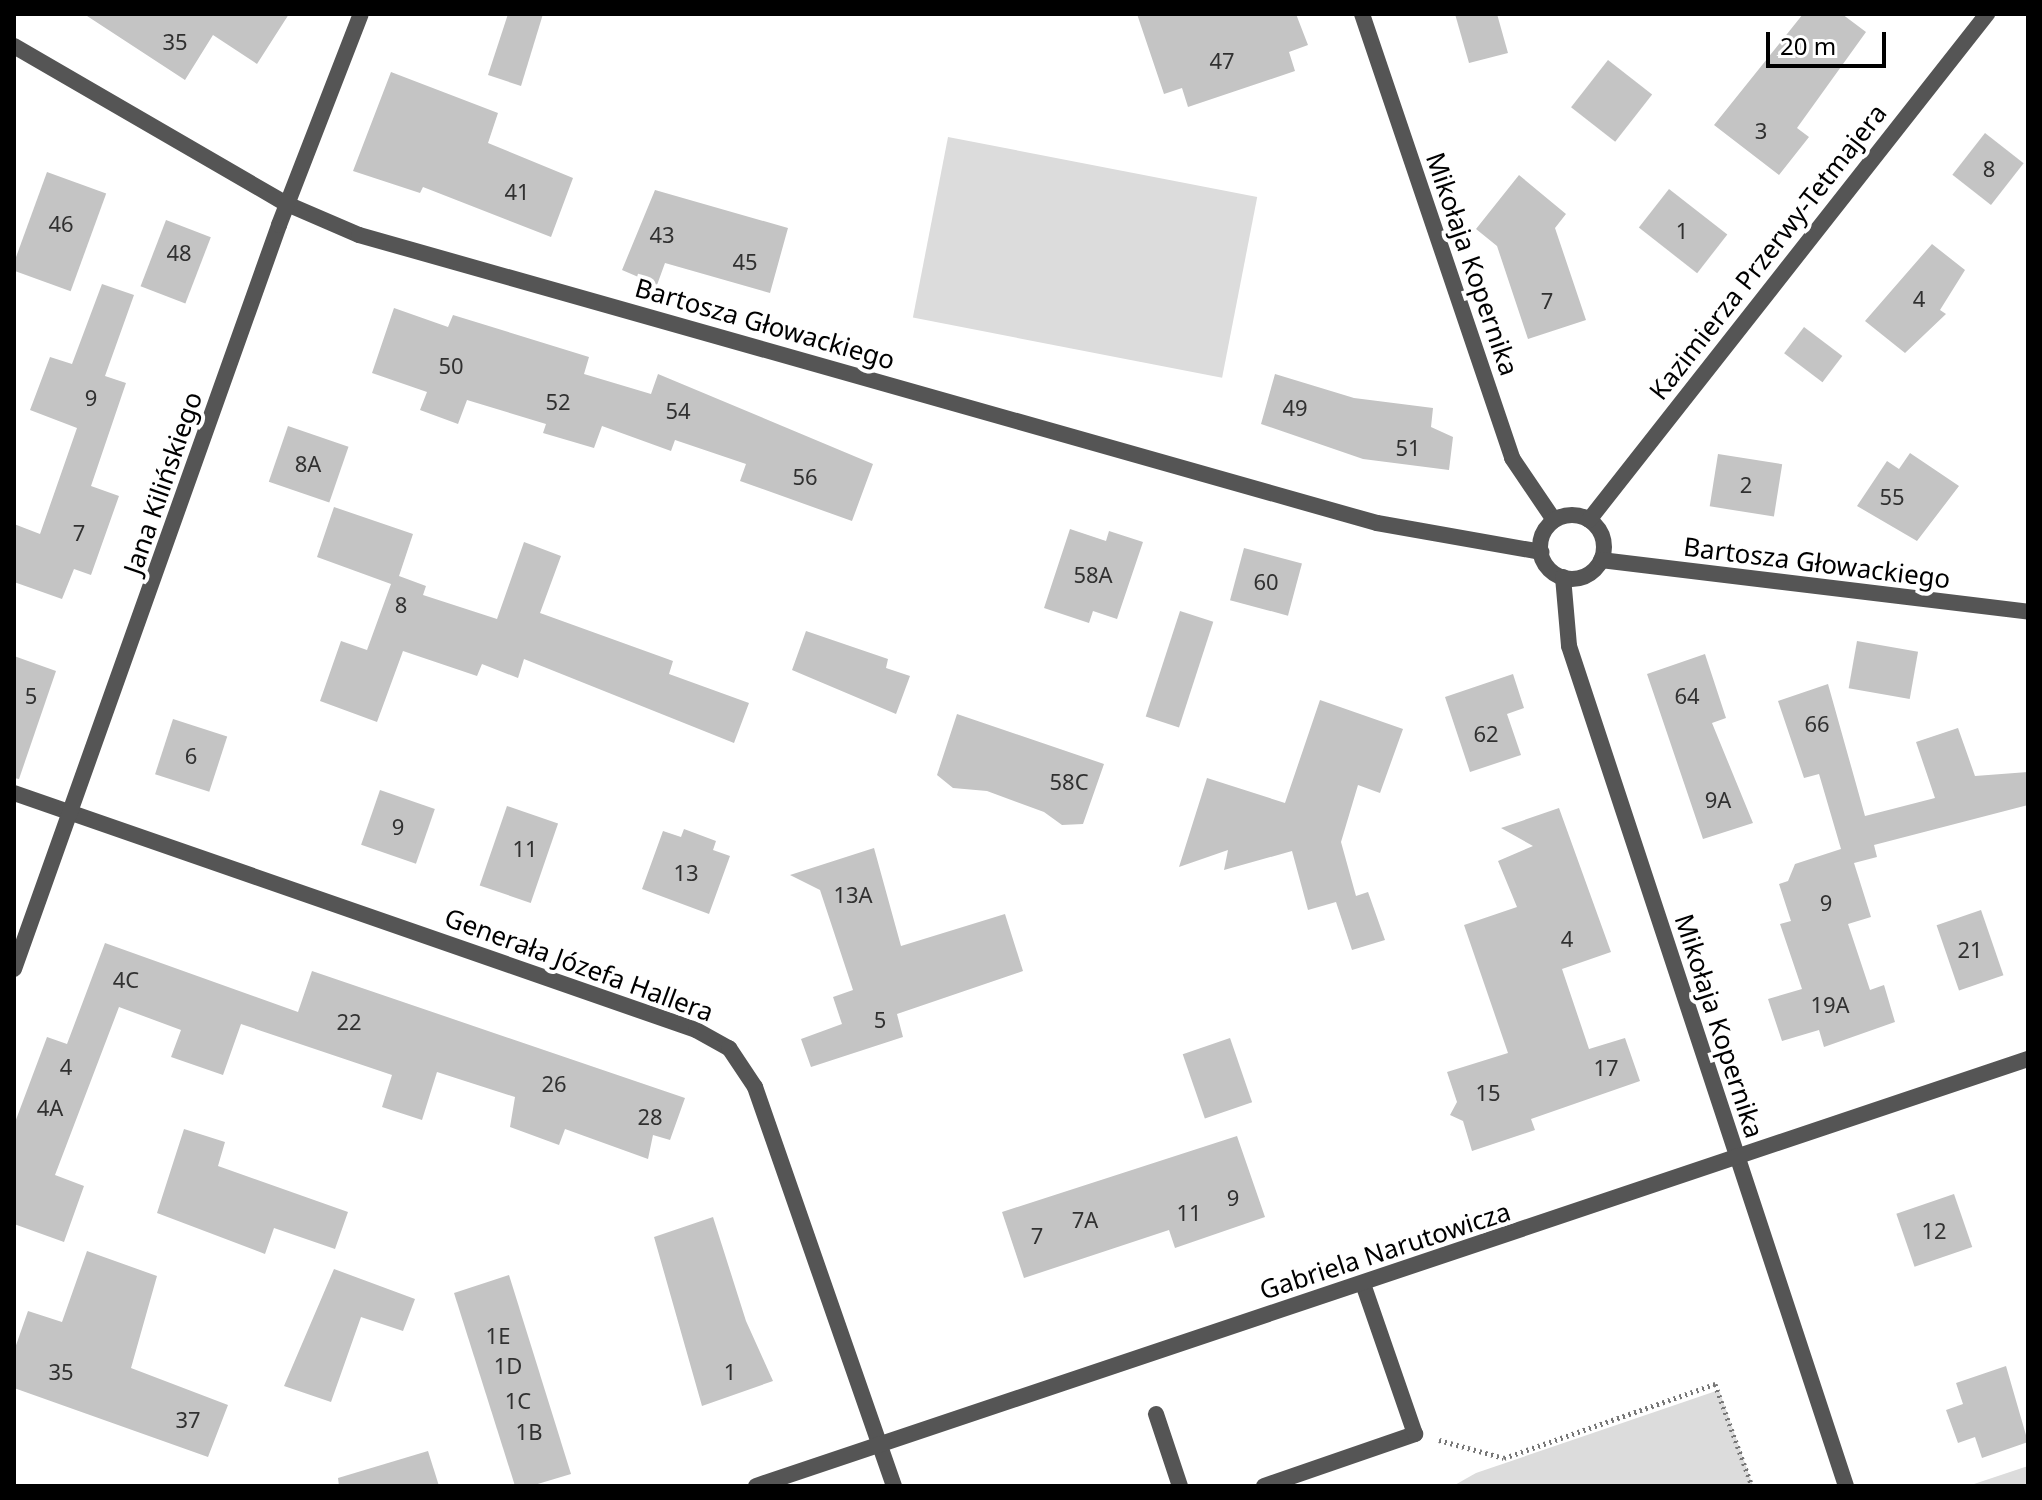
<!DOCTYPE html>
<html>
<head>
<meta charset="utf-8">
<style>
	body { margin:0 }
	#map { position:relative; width:2042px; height:1500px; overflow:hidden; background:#fff; font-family:"Noto Sans",sans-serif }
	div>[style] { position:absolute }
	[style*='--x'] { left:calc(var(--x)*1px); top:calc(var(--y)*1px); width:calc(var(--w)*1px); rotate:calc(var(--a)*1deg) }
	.green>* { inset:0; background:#dcdcdc; transform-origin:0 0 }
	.building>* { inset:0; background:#c4c4c4; transform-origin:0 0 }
	.path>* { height:5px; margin-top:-2.5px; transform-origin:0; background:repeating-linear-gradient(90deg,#777 0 2px,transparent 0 6px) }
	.lane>* { height:16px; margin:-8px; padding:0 8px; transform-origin:8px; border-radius:8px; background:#555 }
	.street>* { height:16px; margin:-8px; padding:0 8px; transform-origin:8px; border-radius:8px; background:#555 }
	.street>.ring { margin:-8px; padding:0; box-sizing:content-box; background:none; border:16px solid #555; border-radius:50% }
	span { translate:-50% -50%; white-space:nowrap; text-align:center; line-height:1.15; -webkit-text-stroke:8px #fff; paint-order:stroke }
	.number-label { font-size:22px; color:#313131 }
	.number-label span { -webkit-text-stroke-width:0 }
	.street-label { font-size:26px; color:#000 }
	.frame { position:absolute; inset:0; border:16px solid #000; pointer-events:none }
	.scale { position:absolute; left:1766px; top:32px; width:120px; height:36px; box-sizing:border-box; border:4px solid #000; border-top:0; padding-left:10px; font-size:24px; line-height:28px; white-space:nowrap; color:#000; -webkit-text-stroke:6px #fff; paint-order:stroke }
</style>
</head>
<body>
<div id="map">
	<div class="green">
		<div style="left:948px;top:137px;width:315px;height:184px;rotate:11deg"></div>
		<div style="clip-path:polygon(1719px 1390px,1753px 1486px,1453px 1486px,1476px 1473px)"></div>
		<div style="clip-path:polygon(2028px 1466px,2028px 1486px,1968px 1486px)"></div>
	</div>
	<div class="building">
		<div style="clip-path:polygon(84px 14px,289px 14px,257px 64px,213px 35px,185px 80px)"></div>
		<div style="clip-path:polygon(508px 14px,543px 14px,521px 86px,488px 75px)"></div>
		<div style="clip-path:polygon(1137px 14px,1296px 14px,1308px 45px,1289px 52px,1295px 71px,1188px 107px,1182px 88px,1164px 94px)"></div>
		<div style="clip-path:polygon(1455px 14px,1497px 14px,1508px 53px,1469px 63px)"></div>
		<div style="clip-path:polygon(1803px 14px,1842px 14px,1866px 32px,1797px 128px,1809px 137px,1779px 175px,1714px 125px)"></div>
		<div style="left:1608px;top:60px;width:56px;height:60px;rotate:38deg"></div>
		<div style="clip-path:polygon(391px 72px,498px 113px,488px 143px,573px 178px,551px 237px,423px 187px,420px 193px,353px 171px)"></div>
		<div style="left:1985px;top:133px;width:49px;height:53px;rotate:38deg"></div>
		<div style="left:47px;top:172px;width:63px;height:104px;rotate:20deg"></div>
		<div style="clip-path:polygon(1519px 175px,1566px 214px,1555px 228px,1586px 320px,1528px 339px,1497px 246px,1476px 229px)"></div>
		<div style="left:1669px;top:189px;width:74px;height:49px;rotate:38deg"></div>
		<div style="clip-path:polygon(655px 190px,788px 228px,770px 293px,665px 263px,657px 285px,622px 270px)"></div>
		<div style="left:166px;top:220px;width:48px;height:71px;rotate:21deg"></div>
		<div style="clip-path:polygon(1932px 244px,1965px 270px,1940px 310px,1946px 314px,1905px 353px,1865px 321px)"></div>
		<div style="clip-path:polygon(102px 284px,134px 295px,105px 376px,126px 383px,91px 486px,119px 496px,91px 575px,74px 569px,62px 599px,14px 582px,14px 524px,40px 534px,77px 428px,30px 410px,50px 357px,72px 364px)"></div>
		<div style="clip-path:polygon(394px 308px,448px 327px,453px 315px,589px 357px,584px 374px,651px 394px,658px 374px,873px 464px,852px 521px,740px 481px,746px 464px,675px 440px,671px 451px,602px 426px,594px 448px,543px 433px,546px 424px,467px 400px,458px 424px,420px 410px,427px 392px,372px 373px)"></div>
		<div style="left:1804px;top:327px;width:48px;height:33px;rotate:37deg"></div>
		<div style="clip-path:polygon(1275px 374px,1354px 398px,1433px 408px,1431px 427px,1453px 437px,1449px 470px,1363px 459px,1261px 424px)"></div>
		<div style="left:288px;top:426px;width:64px;height:59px;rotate:19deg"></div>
		<div style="clip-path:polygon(1910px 453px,1959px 486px,1917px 541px,1857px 506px,1887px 461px,1899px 469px)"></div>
		<div style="left:1718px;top:454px;width:65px;height:53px;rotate:9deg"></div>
		<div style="clip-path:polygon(334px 507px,413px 534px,399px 576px,426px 586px,423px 595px,497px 619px,524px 542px,561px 556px,540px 613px,673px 661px,669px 674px,749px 703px,734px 743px,524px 659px,518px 678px,482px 664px,477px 676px,403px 651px,377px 722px,320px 701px,341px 641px,367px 650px,391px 584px,317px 557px)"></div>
		<div style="clip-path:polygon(1070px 529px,1106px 541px,1109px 531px,1143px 542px,1117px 619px,1093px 611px,1089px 623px,1044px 608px)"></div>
		<div style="left:1244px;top:548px;width:60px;height:54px;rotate:15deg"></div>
		<div style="left:1180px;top:611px;width:35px;height:111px;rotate:18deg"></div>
		<div style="clip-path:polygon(806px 631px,888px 659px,886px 668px,910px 676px,896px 714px,792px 670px)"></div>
		<div style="left:1857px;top:641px;width:62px;height:48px;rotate:10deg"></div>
		<div style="clip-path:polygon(1705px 654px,1726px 718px,1712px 723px,1753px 823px,1703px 839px,1647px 674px)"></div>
		<div style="clip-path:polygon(14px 656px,56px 671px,19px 779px,14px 778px)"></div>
		<div style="clip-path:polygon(1513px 674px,1524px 708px,1507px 714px,1521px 755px,1470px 772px,1445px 697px)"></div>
		<div style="clip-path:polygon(1828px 684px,1865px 816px,1935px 798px,1916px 742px,1958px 728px,1975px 776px,2028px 772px,2028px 805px,1874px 845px,1877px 857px,1854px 863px,1871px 917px,1848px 924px,1870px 990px,1884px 985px,1895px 1022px,1824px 1047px,1819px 1030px,1782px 1041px,1768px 999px,1802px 989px,1780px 924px,1791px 921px,1779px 884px,1788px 881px,1795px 864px,1841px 849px,1819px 774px,1804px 778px,1778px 701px)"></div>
		<div style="clip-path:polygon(1320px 700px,1403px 729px,1380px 793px,1358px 785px,1341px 842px,1356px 896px,1368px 892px,1385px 940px,1352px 950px,1336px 902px,1308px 910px,1292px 851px,1224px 870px,1228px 850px,1179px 867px,1207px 778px,1285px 803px)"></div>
		<div style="clip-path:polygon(957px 714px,1104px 764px,1083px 824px,1062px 825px,1044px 812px,987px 791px,953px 788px,937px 775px)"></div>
		<div style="left:173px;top:719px;width:57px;height:58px;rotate:18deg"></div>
		<div style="left:380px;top:790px;width:58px;height:58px;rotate:19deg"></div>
		<div style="left:507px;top:806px;width:54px;height:84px;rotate:19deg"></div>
		<div style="clip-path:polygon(1559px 808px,1611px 952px,1562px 969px,1589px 1049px,1625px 1038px,1640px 1081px,1531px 1119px,1535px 1130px,1472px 1151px,1463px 1121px,1450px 1115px,1457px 1102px,1447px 1072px,1508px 1053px,1464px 925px,1517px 907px,1498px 861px,1533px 846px,1501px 828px)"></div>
		<div style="clip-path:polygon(684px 829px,716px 841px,713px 850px,730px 856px,709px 914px,642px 889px,663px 831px,681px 837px)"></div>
		<div style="clip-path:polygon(874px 848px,901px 946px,1005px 914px,1023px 971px,897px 1014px,903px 1037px,811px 1067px,801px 1039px,842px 1024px,833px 997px,853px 990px,820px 890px,790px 875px)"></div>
		<div style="left:1981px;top:910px;width:69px;height:47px;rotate:71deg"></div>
		<div style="clip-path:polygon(105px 943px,298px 1012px,312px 971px,685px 1098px,670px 1140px,653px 1135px,648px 1159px,565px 1129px,559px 1145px,510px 1127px,515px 1097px,437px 1072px,422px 1120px,382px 1107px,392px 1075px,241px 1024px,223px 1075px,171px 1057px,181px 1030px,119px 1007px,55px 1175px,84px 1186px,64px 1242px,14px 1224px,14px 1125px,47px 1037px,67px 1044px)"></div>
		<div style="left:1230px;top:1038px;width:68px;height:50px;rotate:71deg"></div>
		<div style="clip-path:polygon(184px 1129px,225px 1142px,218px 1166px,348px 1212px,335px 1249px,274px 1228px,265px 1254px,157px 1213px)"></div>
		<div style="clip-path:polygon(1237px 1136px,1265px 1217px,1175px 1248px,1169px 1230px,1024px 1278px,1002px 1212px)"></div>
		<div style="left:1954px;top:1194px;width:56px;height:61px;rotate:71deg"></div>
		<div style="clip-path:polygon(713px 1217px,746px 1321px,773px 1381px,702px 1406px,654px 1237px)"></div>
		<div style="clip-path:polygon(87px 1251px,157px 1276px,131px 1368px,228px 1405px,208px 1457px,14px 1388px,14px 1351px,28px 1311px,62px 1322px)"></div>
		<div style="clip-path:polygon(334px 1269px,415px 1299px,403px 1331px,361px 1317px,331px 1402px,284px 1386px)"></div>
		<div style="clip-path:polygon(509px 1275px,571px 1474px,531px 1486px,515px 1486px,454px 1293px)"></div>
		<div style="clip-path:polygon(2006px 1366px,2028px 1442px,1982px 1458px,1975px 1437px,1958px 1443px,1946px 1410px,1963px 1404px,1956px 1383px)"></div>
		<div style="clip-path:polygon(428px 1451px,439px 1486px,339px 1486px,338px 1478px)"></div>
	</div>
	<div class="path">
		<div style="--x:1439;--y:1440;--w:67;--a:15.5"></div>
		<div style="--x:1504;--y:1458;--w:224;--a:-19.3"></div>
		<div style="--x:1715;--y:1384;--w:109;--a:70.1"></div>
	</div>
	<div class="lane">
		<div style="--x:1156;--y:1414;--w:76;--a:71.6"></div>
		<div style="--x:1264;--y:1486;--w:160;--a:-19"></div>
		<div style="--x:1415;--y:1434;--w:159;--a:-109.1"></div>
	</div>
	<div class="street">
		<div style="--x:1362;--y:14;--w:469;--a:71.3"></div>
		<div style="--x:1512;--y:458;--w:75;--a:55.9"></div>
		<div style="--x:14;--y:46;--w:315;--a:30.1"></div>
		<div style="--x:287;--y:204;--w:78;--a:23.3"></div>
		<div style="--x:359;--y:235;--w:1058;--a:15.8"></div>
		<div style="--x:1377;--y:523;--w:167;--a:10"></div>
		<div class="ring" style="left:1540px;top:515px;width:48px;height:48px"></div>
		<div style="--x:1589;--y:520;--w:644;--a:-51.81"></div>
		<div style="--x:1601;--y:560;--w:430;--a:6.9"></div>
		<div style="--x:1563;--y:577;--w:69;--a:85"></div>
		<div style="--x:1569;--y:646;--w:884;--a:71.75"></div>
		<div style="--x:14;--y:793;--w:722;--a:19.16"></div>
		<div style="--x:696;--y:1030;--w:38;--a:29"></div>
		<div style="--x:729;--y:1048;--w:47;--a:56.3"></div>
		<div style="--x:755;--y:1087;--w:423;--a:70.8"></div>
		<div style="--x:14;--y:969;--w:790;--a:-70.39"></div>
		<div style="--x:279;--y:225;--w:226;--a:-68.8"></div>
		<div style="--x:756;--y:1486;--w:1342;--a:-18.56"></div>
	</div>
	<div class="number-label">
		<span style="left:175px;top:42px">35</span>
		<span style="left:1222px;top:61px">47</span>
		<span style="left:1761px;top:131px">3</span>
		<span style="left:1989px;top:169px">8</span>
		<span style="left:517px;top:192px">41</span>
		<span style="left:61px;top:224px">46</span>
		<span style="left:1682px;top:231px">1</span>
		<span style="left:662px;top:235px">43</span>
		<span style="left:179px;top:253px">48</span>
		<span style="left:745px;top:262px">45</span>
		<span style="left:1919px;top:299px">4</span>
		<span style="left:1547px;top:301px">7</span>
		<span style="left:451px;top:366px">50</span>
		<span style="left:91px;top:398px">9</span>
		<span style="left:558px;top:402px">52</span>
		<span style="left:1295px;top:408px">49</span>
		<span style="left:678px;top:411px">54</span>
		<span style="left:1408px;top:448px">51</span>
		<span style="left:308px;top:464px">8A</span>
		<span style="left:805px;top:477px">56</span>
		<span style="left:1746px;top:485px">2</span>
		<span style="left:1892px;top:497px">55</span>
		<span style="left:79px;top:533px">7</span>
		<span style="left:1093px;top:575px">58A</span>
		<span style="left:1266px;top:582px">60</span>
		<span style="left:401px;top:605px">8</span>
		<span style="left:31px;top:696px">5</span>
		<span style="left:1687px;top:696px">64</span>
		<span style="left:1817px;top:724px">66</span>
		<span style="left:1486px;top:734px">62</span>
		<span style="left:191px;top:756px">6</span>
		<span style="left:1069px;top:782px">58C</span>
		<span style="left:1718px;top:800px">9A</span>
		<span style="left:398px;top:827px">9</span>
		<span style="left:525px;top:849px">11</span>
		<span style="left:686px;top:873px">13</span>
		<span style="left:853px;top:895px">13A</span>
		<span style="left:1826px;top:903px">9</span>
		<span style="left:1567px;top:939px">4</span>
		<span style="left:1970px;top:950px">21</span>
		<span style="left:126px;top:980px">4C</span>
		<span style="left:1830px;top:1005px">19A</span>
		<span style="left:880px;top:1020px">5</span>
		<span style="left:349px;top:1022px">22</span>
		<span style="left:66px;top:1067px">4</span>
		<span style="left:1606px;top:1068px">17</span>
		<span style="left:554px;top:1084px">26</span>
		<span style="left:1488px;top:1093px">15</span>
		<span style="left:50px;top:1108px">4A</span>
		<span style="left:650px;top:1117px">28</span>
		<span style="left:1233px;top:1198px">9</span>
		<span style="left:1189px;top:1213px">11</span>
		<span style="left:1085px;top:1220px">7A</span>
		<span style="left:1934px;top:1231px">12</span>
		<span style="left:1037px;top:1236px">7</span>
		<span style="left:498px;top:1336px">1E</span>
		<span style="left:508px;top:1366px">1D</span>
		<span style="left:61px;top:1372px">35</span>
		<span style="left:730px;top:1372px">1</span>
		<span style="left:518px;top:1401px">1C</span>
		<span style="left:188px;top:1420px">37</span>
		<span style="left:529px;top:1432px">1B</span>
	</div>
	<div class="street-label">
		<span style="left:1768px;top:252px;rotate:-52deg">Kazimierza Przerwy-Tetmajera</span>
		<span style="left:1472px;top:264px;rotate:71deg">Mikołaja Kopernika</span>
		<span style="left:765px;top:324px;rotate:16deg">Bartosza Głowackiego</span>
		<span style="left:163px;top:483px;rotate:-71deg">Jana Kilińskiego</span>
		<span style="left:1817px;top:563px;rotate:7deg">Bartosza Głowackiego</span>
		<span style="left:579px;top:965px;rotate:20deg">Generała Józefa Hallera</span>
		<span style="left:1719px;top:1026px;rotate:72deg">Mikołaja Kopernika</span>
		<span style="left:1385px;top:1251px;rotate:-18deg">Gabriela Narutowicza</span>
	</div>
	<div class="frame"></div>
	<div class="scale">20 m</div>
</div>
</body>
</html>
